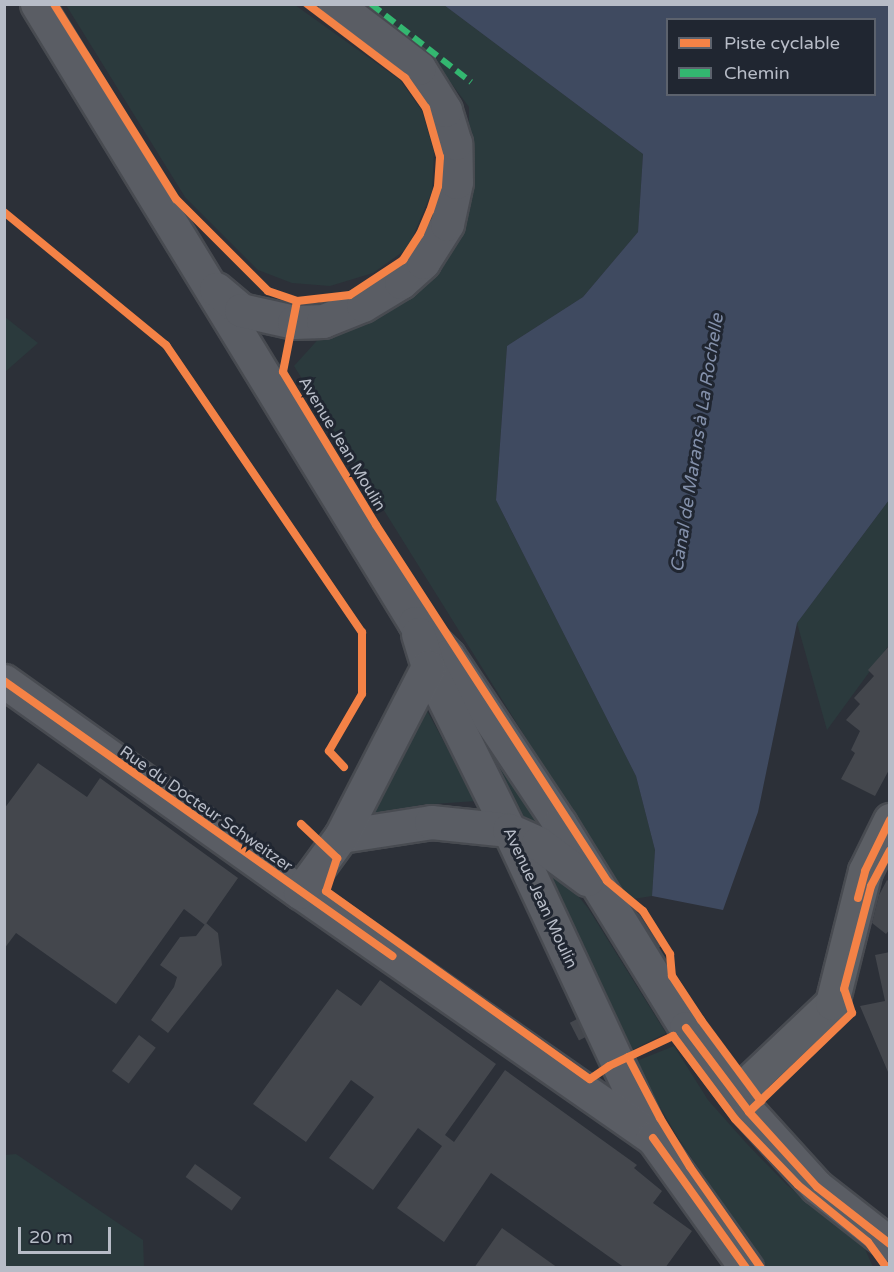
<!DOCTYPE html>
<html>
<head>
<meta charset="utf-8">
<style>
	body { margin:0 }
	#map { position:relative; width:894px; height:1272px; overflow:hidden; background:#2c3038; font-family:"Varela Round",sans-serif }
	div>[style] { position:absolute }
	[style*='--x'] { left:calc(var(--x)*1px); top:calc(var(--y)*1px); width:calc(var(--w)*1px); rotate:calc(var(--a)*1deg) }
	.green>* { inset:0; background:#2b3a3d }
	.water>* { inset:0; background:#3f4a60 }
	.building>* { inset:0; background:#44474d; transform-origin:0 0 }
	.roads { filter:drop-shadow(2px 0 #484b51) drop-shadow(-2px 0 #484b51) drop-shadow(0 2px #484b51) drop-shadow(0 -2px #484b51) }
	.minor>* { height:33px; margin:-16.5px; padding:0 16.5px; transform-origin:16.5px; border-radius:16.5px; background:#5c5f65 }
	.secondary>* { height:33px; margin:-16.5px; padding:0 16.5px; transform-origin:16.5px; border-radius:16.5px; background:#5a5d64 }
	.quiet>* { height:6px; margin-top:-3px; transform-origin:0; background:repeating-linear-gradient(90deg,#33b770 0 12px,transparent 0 18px) }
	.cycleway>* { height:8px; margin:-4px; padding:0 4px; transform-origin:4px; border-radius:4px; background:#f48246 }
	span { translate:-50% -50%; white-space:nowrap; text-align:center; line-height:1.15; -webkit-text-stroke:6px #202631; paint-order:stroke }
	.street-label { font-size:16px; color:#b7bcc7 }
	.water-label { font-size:18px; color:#8390aa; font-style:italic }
	.frame { position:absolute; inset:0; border:6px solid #b7bcc7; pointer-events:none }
	.legend { position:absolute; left:666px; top:18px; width:210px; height:78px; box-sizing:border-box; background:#202631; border:2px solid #5c626d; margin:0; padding:8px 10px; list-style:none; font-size:18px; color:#b7bcc7 }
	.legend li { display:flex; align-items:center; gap:12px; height:30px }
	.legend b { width:30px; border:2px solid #5c626d }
	.scale { position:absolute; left:18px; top:1227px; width:93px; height:27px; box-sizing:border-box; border:3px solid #b7bcc7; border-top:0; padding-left:8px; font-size:18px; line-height:21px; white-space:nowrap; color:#b7bcc7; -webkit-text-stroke:4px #202631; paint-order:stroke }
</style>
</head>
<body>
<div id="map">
	<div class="green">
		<div style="clip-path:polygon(66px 5px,295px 5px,400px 80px,422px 111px,434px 152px,432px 191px,408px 248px,373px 273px,330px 286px,292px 283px,258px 270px,185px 197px)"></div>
		<div style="clip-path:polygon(350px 5px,444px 5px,643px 154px,638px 232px,583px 297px,507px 346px,496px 500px,636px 776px,655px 850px,652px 896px,627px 900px,294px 366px,333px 323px,420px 279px,469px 146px,469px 107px,448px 79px)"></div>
		<div style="clip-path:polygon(5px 317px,38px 343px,5px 372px,4px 372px)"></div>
		<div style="clip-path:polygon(889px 500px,889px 645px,827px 730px,797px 623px)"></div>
		<div style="clip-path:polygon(424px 705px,476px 801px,420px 805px,368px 818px)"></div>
		<div style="clip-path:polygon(486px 743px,544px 828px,512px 816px,480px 748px)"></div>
		<div style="clip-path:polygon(544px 863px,565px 880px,588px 908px,666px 1033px,628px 1052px,539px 868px)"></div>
		<div style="clip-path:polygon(674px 1046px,708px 1100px,748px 1145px,787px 1185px,865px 1249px,873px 1267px,766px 1267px,678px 1138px,634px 1062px)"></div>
		<div style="clip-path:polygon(16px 1154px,143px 1240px,144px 1267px,5px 1267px,5px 1155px)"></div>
	</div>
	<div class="water">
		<div style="clip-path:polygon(evenodd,444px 5px,889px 5px,889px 500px,797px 623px,758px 812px,723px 910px,652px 896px,655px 850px,636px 776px,496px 500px,507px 346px,583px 297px,638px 232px,643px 154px,444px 5px,668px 20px,874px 20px,874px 94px,668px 94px,668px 20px)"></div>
	</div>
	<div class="building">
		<div style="clip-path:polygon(890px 645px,890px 768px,875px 796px,841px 779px,855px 753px,851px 750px,860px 731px,846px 720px,860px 704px,854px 698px,874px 676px,868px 670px)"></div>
		<div style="clip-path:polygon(38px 763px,87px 797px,100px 778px,238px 878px,205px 925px,184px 909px,116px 1004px,16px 933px,4px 949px,4px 809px)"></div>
		<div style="clip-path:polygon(887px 880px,890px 882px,890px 929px,886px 934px,872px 923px,879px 895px)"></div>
		<div style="left:639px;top:913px;width:40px;height:7px;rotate:57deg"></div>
		<div style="clip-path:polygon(206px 923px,218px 933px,222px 965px,168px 1033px,151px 1020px,174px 987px,177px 977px,160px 965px,180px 937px,196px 936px)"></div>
		<div style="clip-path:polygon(890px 952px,890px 1069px,888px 1072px,860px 1006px,885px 1001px,875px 955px)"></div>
		<div style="clip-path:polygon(380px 980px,496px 1064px,445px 1135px,454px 1142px,505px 1070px,637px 1165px,634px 1168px,662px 1191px,653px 1203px,692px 1231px,665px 1268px,625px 1268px,491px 1173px,444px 1242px,397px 1208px,442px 1146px,418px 1128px,373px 1190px,329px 1158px,374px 1097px,351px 1080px,306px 1142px,253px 1104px,337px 989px,361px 1006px)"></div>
		<div style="left:577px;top:1019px;width:20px;height:8px;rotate:63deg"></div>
		<div style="left:139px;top:1035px;width:21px;height:45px;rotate:37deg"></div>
		<div style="left:195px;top:1164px;width:57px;height:16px;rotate:36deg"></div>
		<div style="clip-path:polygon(502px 1228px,558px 1268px,474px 1268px)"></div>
	</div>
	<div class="roads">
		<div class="minor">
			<div style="--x:742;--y:1102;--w:26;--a:-65"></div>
			<div style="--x:753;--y:1078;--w:109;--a:-43.5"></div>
			<div style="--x:832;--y:1003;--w:136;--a:-76"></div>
			<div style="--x:865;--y:871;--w:57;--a:-63.9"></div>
		</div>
		<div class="secondary">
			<div style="--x:37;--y:4;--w:725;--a:58.59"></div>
			<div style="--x:415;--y:623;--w:47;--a:45"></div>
			<div style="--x:448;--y:656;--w:202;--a:56.3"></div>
			<div style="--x:560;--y:824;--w:240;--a:58.3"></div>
			<div style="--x:686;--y:1028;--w:105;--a:53.1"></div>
			<div style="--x:749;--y:1112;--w:101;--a:47.8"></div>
			<div style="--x:817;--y:1187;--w:93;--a:38"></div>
			<div style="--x:216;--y:289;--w:33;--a:40"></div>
			<div style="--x:241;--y:310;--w:54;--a:12.8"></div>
			<div style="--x:294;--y:322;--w:29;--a:-2"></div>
			<div style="--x:323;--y:321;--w:43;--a:-21.8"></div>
			<div style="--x:363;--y:305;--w:44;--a:-31.2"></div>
			<div style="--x:401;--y:282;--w:30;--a:-42"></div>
			<div style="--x:423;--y:262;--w:45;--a:-57.7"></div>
			<div style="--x:447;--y:224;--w:43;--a:-77.9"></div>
			<div style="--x:456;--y:182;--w:39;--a:-91"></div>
			<div style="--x:455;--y:143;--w:34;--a:-107"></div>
			<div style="--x:445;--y:110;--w:49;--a:-121.8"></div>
			<div style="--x:419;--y:68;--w:106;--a:-142.7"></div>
			<div style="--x:418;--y:634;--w:34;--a:73"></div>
			<div style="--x:428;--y:667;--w:182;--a:63.6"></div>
			<div style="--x:509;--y:830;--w:338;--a:65"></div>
			<div style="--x:4;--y:681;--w:364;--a:35.5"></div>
			<div style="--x:300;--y:892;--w:430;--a:34.9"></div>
			<div style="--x:653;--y:1138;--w:160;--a:54.4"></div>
			<div style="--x:341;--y:836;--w:91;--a:-8.8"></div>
			<div style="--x:431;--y:822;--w:78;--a:5.9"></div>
			<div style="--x:509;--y:830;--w:32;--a:24"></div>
			<div style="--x:538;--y:843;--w:61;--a:36.3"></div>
			<div style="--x:300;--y:892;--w:69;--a:-53.8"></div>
			<div style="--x:341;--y:836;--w:190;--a:-62.8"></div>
		</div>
	</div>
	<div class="quiet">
		<div style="--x:371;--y:4;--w:127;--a:38"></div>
	</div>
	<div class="cycleway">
		<div style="--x:54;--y:4;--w:230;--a:58"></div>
		<div style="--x:176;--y:199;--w:130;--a:45"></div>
		<div style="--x:268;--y:291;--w:31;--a:19"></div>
		<div style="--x:297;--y:301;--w:72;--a:101.2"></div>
		<div style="--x:283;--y:372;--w:179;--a:58.7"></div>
		<div style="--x:376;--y:525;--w:424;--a:57"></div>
		<div style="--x:607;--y:881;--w:47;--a:39.8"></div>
		<div style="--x:643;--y:911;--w:51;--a:57.9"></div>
		<div style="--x:670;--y:954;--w:22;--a:85"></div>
		<div style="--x:672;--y:976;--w:53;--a:56.6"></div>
		<div style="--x:701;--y:1020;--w:101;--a:53.5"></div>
		<div style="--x:4;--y:212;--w:210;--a:39.4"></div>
		<div style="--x:166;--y:345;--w:348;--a:55.7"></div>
		<div style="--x:362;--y:632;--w:62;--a:90"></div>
		<div style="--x:362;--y:694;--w:66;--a:120.1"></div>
		<div style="--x:329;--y:751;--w:22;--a:47"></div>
		<div style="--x:297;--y:301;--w:53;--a:-6.5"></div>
		<div style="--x:350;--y:295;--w:64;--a:-33.4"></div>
		<div style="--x:403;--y:260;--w:31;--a:-57"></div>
		<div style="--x:420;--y:234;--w:25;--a:-67"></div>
		<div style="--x:430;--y:211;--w:26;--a:-72"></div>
		<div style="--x:438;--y:186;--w:29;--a:-86"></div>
		<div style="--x:440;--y:157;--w:51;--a:-105.9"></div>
		<div style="--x:426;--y:108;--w:37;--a:-125"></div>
		<div style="--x:405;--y:78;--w:123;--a:-142.9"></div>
		<div style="--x:4;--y:681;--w:476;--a:35.3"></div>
		<div style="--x:301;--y:824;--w:50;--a:43.4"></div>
		<div style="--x:337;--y:858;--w:35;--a:108"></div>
		<div style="--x:326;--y:891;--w:324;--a:35.5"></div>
		<div style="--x:590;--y:1079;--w:23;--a:-34"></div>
		<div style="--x:609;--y:1066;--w:71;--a:-25.1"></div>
		<div style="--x:673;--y:1036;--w:104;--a:53.2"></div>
		<div style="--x:735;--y:1119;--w:91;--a:46.3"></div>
		<div style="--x:798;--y:1185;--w:90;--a:39.2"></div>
		<div style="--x:868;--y:1242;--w:32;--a:54"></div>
		<div style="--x:858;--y:898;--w:28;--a:-75"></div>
		<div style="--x:865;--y:871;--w:57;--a:-63.9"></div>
		<div style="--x:686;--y:1028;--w:105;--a:53.1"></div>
		<div style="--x:749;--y:1112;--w:101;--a:47.8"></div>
		<div style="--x:817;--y:1187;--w:93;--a:38"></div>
		<div style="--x:628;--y:1057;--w:69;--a:62.3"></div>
		<div style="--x:660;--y:1118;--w:57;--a:58.5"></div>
		<div style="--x:690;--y:1167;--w:123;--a:54.9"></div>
		<div style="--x:749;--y:1112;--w:143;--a:-43.9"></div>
		<div style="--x:852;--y:1013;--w:25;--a:-108"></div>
		<div style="--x:844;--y:989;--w:106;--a:-75.3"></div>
		<div style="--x:871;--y:886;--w:40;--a:-62"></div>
		<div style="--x:653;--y:1138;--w:160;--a:54.4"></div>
	</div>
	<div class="street-label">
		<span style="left:342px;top:444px;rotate:59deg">Avenue Jean Moulin</span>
		<span style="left:206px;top:809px;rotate:35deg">Rue du Docteur Schweitzer</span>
		<span style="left:540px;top:898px;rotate:65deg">Avenue Jean Moulin</span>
	</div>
	<div class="water-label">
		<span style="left:697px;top:443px;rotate:-81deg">Canal de Marans à La Rochelle</span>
	</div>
	<div class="frame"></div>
	<ul class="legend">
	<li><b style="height:8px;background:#f48246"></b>Piste cyclable</li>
	<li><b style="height:8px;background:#33b770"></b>Chemin</li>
	</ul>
	<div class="scale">20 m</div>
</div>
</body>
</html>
